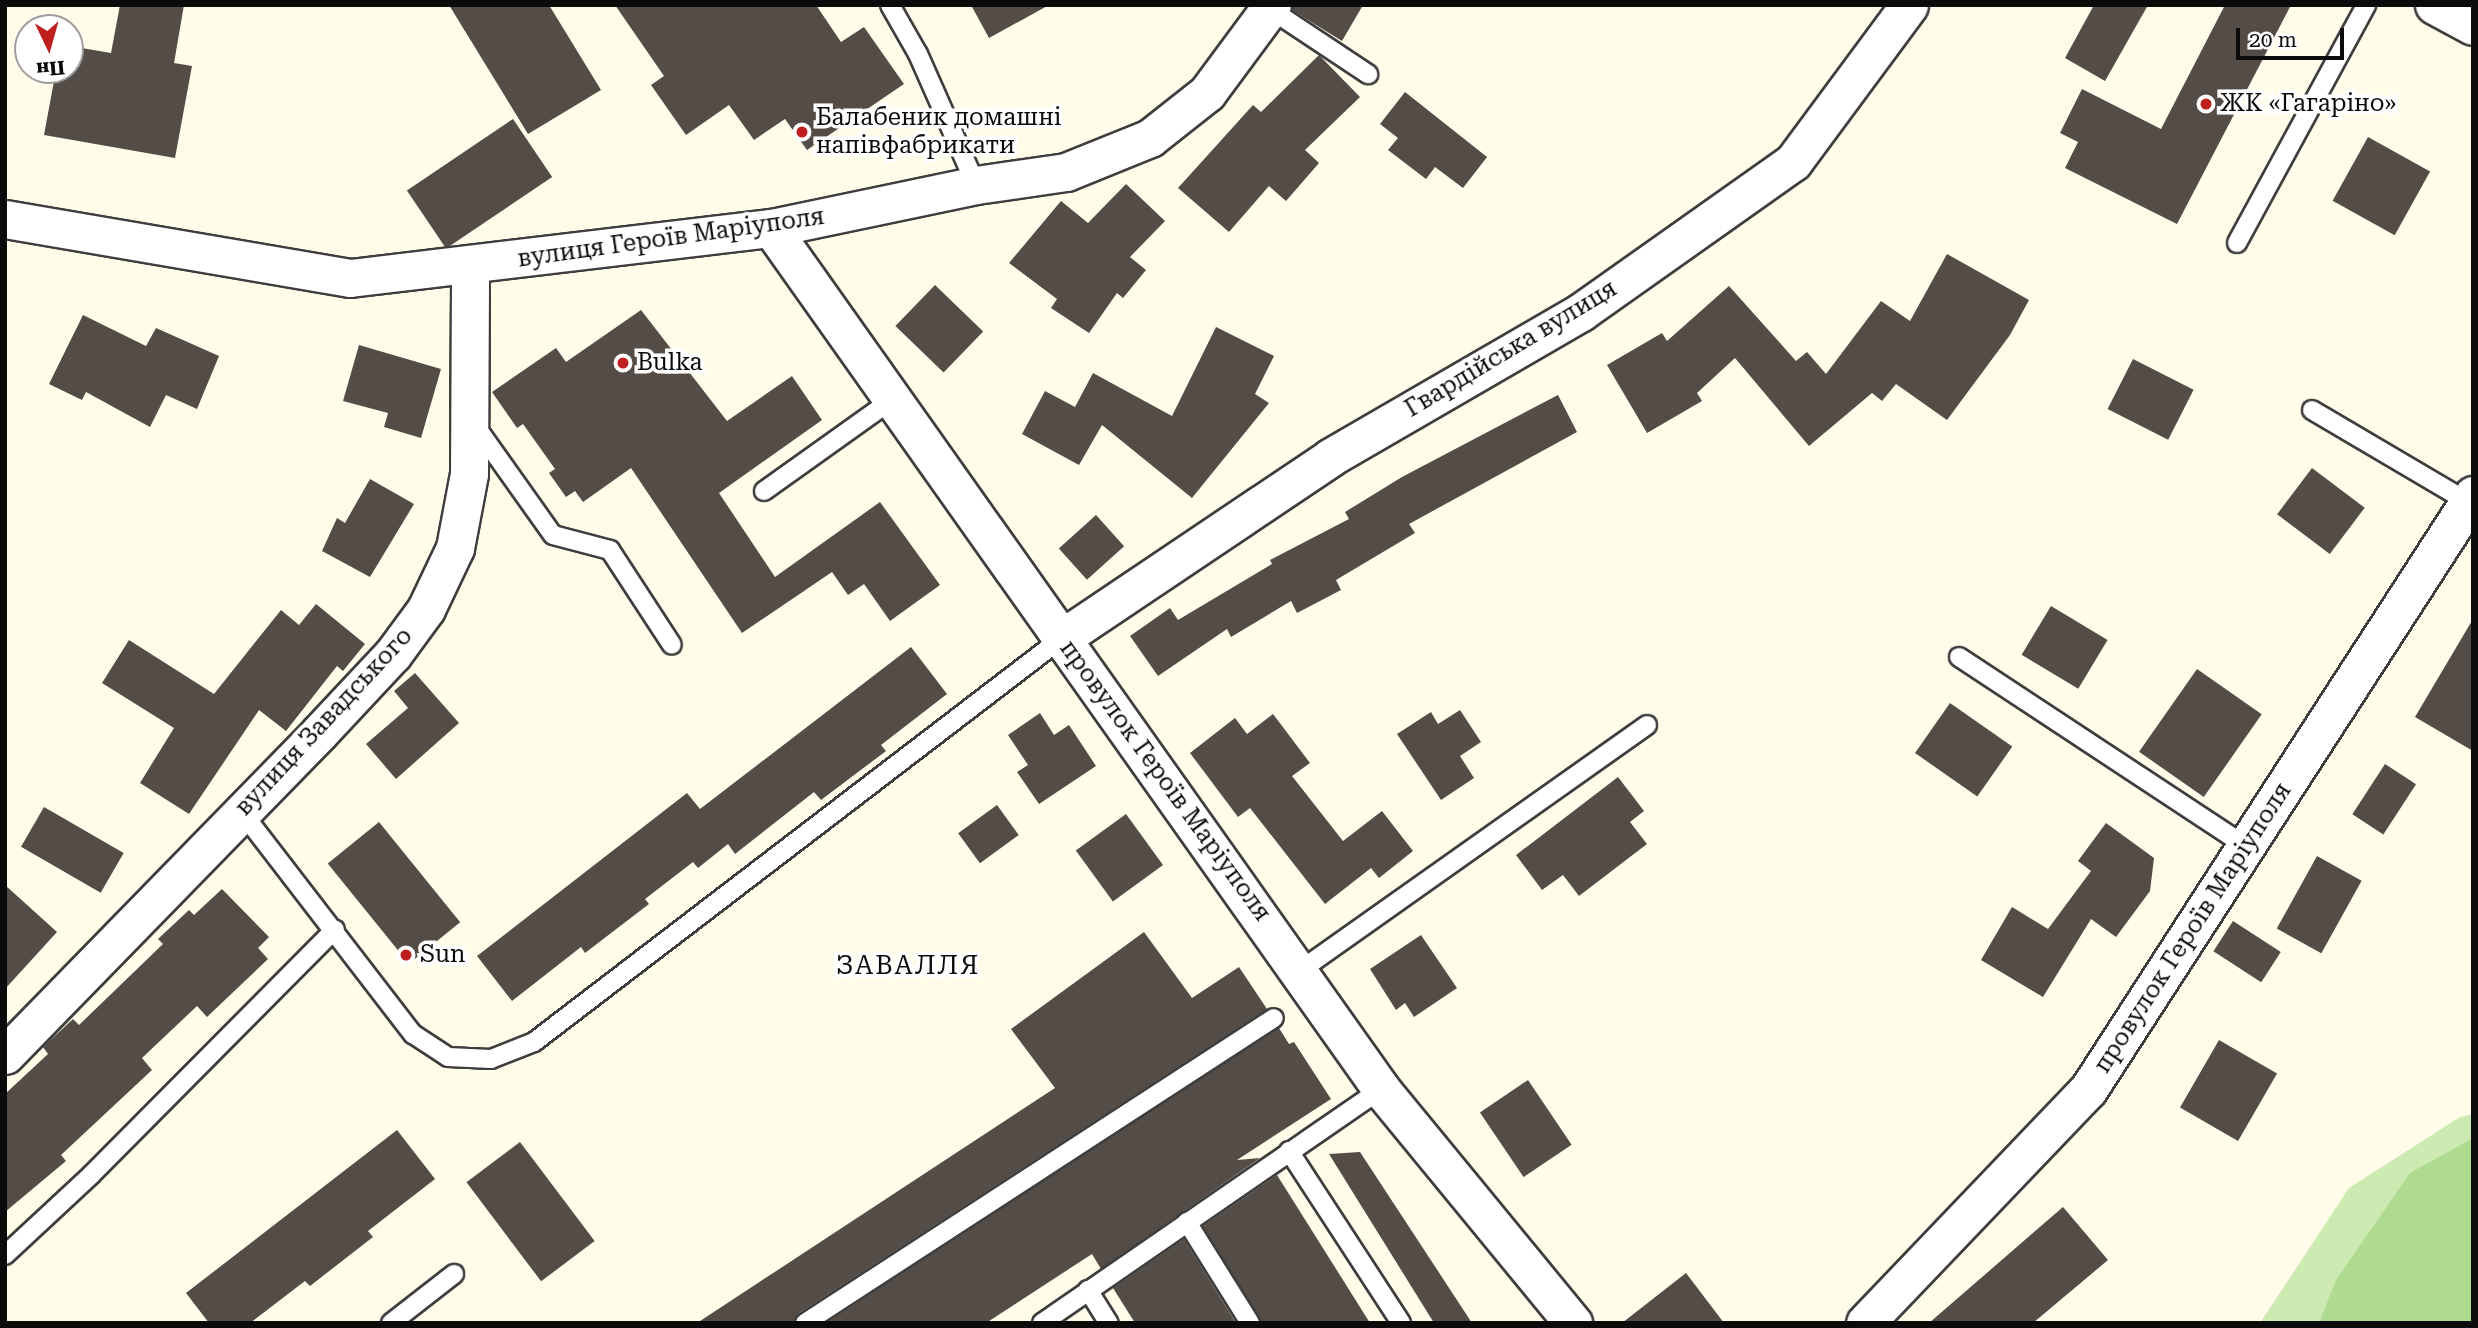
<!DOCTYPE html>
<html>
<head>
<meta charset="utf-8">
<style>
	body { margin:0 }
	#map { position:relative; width:2478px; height:1328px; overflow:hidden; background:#fffce9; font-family:"Roboto Serif",serif }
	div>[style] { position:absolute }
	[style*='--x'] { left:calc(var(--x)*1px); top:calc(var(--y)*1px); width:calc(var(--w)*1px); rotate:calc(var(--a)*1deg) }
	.green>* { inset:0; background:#cdeab2 }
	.forest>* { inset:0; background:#afdb91 }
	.building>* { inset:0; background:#544d47; transform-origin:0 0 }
	.roads { filter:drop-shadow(2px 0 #3e3e3e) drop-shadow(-2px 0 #3e3e3e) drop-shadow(0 2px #3e3e3e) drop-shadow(0 -2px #3e3e3e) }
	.lane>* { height:18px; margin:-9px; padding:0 9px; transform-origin:9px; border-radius:9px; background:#fff }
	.street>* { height:37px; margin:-18.5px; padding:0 18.5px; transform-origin:18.5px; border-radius:18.5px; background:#fff }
	.dots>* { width:19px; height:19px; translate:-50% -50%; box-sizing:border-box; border:4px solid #fff; border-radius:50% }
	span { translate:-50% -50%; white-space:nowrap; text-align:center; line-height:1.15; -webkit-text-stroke:7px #fff; paint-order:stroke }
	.poi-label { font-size:24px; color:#0b0b0b }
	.left { translate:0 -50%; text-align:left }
	.street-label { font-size:24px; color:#0b0b0b }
	.neighbourhood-label { font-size:26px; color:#0b0b0b; letter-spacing:2px }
	.frame { position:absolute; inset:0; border:7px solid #0b0b0b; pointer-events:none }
	.north { position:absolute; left:14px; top:14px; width:70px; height:70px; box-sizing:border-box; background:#fff; border:2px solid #9d9d9d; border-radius:50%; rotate:175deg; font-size:19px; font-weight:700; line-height:28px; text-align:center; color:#0b0b0b }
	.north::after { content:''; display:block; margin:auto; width:24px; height:32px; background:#bf1f1f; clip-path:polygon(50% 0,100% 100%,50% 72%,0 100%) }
	.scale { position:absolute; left:2236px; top:28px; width:108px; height:32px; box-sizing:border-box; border:4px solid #0b0b0b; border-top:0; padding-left:9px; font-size:21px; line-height:24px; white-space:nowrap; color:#0b0b0b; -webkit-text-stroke:5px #fff; paint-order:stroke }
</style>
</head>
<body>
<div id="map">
	<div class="green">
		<div style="clip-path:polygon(2473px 1114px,2473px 1323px,2260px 1323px,2349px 1188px,2460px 1117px)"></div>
	</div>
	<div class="forest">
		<div style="clip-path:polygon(2473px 1138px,2473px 1323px,2319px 1323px,2336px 1280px,2410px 1173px)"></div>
	</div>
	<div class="building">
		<div style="clip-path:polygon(120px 5px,184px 5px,174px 63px,192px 66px,175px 158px,44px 135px,56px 70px,70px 70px,70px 46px,111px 53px)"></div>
		<div style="clip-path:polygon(449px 5px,549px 5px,601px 90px,528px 134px)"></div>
		<div style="clip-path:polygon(615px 5px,816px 5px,841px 42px,864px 27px,904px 84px,807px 150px,785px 119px,754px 140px,729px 105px,686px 135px,651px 85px,664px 76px)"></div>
		<div style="clip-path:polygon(971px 5px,1049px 5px,989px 38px)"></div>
		<div style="clip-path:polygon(1293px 5px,1363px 5px,1342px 41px,1292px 10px)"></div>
		<div style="clip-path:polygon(2094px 5px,2148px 5px,2105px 81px,2065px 58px)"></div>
		<div style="clip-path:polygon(2225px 5px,2291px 5px,2177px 224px,2065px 168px,2078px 142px,2060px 133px,2082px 89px,2161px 129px)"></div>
		<div style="clip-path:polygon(1319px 55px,1360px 97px,1305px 150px,1319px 163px,1286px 201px,1269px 186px,1229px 232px,1178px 188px,1253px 105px,1261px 112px)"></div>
		<div style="clip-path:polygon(1405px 92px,1487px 157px,1463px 188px,1435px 167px,1426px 179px,1388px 150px,1398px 138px,1380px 124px)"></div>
		<div style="left:513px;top:119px;width:70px;height:128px;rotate:56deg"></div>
		<div style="left:2368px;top:137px;width:71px;height:73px;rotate:29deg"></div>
		<div style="clip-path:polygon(1126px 184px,1165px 221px,1130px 257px,1146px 270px,1123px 298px,1117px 293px,1089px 333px,1051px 308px,1057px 299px,1009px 263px,1061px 201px,1088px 223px)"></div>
		<div style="clip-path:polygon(1947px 254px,2029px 300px,2010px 335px,1947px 420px,1896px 384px,1882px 401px,1872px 393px,1809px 446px,1735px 358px,1697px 393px,1702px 401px,1647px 433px,1607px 365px,1662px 333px,1667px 341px,1729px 286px,1796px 361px,1807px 352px,1826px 374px,1881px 301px,1910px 321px)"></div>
		<div style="left:935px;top:285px;width:67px;height:57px;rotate:44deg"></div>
		<div style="clip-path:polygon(641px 310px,727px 421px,792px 376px,822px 420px,719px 493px,775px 577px,880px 502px,940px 585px,890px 621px,864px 584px,848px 595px,832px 572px,742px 633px,631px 468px,583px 502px,575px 491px,566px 497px,549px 473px,555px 469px,523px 424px,517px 428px,492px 392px,556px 348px,566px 362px)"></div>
		<div style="clip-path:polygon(83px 315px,146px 346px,156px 328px,219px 356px,197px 409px,166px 395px,150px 427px,86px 392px,82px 400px,49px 384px)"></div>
		<div style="clip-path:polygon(1216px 327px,1274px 356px,1255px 394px,1269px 403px,1192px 498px,1102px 425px,1079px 465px,1022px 434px,1045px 391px,1075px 407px,1093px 373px,1172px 416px)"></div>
		<div style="clip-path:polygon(359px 345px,441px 369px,421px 438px,384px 427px,388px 413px,343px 401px)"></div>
		<div style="left:2133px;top:359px;width:68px;height:56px;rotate:27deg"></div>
		<div style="clip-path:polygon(1558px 395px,1577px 432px,1409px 524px,1415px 533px,1336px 580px,1341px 590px,1297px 613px,1291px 601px,1231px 637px,1227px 629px,1158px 676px,1130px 636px,1170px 608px,1178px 620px,1272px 564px,1270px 560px,1349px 519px,1345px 512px,1402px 477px)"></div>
		<div style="left:2312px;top:468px;width:66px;height:58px;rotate:37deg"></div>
		<div style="clip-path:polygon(370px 479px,414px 504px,370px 577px,322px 551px,337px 518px,345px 523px)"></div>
		<div style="left:1096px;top:515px;width:42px;height:50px;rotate:48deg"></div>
		<div style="clip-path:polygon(316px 604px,365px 644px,343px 671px,337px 666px,286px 731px,259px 710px,189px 814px,140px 783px,174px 728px,102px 683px,129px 640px,214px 694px,281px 610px,299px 625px)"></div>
		<div style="left:2051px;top:606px;width:66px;height:57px;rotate:31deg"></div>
		<div style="clip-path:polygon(2473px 619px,2473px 751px,2415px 717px)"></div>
		<div style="clip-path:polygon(911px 647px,947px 694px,881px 745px,886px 751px,821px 800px,814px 792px,735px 854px,728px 844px,698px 868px,693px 862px,645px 899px,649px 904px,585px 953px,581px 947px,512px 1001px,477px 956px,687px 793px,700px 809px)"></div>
		<div style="left:2197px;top:669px;width:79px;height:101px;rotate:35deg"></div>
		<div style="clip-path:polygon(415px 673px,459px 723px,396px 779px,366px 744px,408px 708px,394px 691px)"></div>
		<div style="left:1950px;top:703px;width:76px;height:61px;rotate:35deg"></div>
		<div style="clip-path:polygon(1460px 710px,1481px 742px,1460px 756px,1474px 778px,1441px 800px,1397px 734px,1431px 712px,1438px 724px)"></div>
		<div style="clip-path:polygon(1040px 713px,1054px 735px,1069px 725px,1096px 766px,1039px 804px,1017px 772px,1028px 765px,1008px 735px)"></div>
		<div style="clip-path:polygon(1273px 714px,1310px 763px,1292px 776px,1343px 841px,1382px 811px,1413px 851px,1379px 878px,1371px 868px,1325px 904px,1250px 808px,1238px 817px,1190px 753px,1235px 718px,1247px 734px)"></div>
		<div style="left:2385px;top:764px;width:37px;height:60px;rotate:33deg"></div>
		<div style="clip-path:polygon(1618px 777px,1644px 811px,1630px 822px,1647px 844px,1579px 896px,1563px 875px,1542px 890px,1516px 855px)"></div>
		<div style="left:997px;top:805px;width:37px;height:48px;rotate:54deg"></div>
		<div style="left:44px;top:807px;width:92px;height:46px;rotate:30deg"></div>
		<div style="left:1126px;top:814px;width:63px;height:62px;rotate:54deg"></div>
		<div style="left:379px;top:822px;width:129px;height:66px;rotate:51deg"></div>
		<div style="clip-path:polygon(2106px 823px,2154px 858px,2150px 891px,2116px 937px,2091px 919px,2043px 997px,1981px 960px,2012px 907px,2048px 929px,2091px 871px,2078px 861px)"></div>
		<div style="left:2317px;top:856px;width:51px;height:83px;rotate:29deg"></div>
		<div style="clip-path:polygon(5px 885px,57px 932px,5px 989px)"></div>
		<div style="clip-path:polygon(222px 889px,269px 937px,258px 948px,268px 959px,207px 1017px,197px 1006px,142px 1058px,152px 1070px,61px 1155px,66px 1161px,5px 1212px,5px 1094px,48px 1054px,43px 1047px,73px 1019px,79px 1025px,163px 944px,158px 939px,189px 910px,194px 915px)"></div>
		<div style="left:2233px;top:921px;width:57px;height:36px;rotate:33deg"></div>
		<div style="clip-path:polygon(1144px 932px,1192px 998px,1239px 967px,1267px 1009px,799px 1313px,794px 1323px,697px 1323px,1055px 1088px,1011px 1029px)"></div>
		<div style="clip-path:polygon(1421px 935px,1457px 988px,1414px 1017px,1405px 1003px,1396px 1010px,1370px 969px)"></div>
		<div style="clip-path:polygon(1279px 1028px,1289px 1044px,1294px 1042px,1331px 1099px,1237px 1160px,1260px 1158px,1101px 1269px,1092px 1254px,986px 1323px,826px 1323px)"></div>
		<div style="left:2219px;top:1040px;width:67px;height:78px;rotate:30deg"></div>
		<div style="left:1528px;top:1080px;width:78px;height:58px;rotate:56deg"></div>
		<div style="clip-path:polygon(397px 1130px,435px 1179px,368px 1231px,373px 1237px,310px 1286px,305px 1281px,250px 1323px,209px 1323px,186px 1293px)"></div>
		<div style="left:520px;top:1142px;width:124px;height:67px;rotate:53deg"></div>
		<div style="clip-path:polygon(1360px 1152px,1472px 1323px,1434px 1323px,1329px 1154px)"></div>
		<div style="clip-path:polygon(1277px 1175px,1370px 1323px,1261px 1323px,1203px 1226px)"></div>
		<div style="clip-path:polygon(2063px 1207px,2108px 1260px,2033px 1323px,1929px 1323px)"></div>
		<div style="clip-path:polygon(1184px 1239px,1236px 1323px,1135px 1323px,1113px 1288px)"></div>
		<div style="clip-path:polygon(1686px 1273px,1724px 1323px,1622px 1323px)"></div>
	</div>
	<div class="roads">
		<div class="lane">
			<div style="--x:890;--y:5;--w:56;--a:60.3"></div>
			<div style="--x:918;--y:54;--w:143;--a:66.1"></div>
			<div style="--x:1270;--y:9;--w:118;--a:33.6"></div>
			<div style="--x:2237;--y:243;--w:271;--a:-61.5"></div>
			<div style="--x:2312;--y:410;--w:181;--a:30.5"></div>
			<div style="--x:474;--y:424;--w:136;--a:54.6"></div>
			<div style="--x:553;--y:535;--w:59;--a:14.7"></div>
			<div style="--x:610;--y:550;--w:113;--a:56.9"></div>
			<div style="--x:764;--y:491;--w:158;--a:-35.5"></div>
			<div style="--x:1959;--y:657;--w:344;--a:33.4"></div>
			<div style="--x:241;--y:811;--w:282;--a:52.4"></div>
			<div style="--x:413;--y:1034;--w:42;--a:33.3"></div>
			<div style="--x:448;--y:1057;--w:43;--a:2.7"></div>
			<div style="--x:491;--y:1059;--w:46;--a:-21.6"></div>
			<div style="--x:534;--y:1042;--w:665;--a:-37.42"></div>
			<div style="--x:1301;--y:970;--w:424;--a:-35.3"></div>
			<div style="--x:1289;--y:1151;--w:205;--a:56.9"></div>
			<div style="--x:1187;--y:1222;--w:119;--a:58"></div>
			<div style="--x:5;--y:1255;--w:117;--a:-42.9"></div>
			<div style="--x:91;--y:1175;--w:346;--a:-45.2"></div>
			<div style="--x:1088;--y:1290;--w:39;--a:58"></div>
			<div style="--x:391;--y:1323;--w:80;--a:-37.9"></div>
			<div style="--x:805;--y:1323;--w:559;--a:-33.04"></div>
			<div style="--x:1042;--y:1323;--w:412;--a:-34.6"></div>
		</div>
		<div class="street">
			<div style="--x:2434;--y:5;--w:44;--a:28.3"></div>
			<div style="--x:5;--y:219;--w:350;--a:9.7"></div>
			<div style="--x:350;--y:278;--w:424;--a:-6.8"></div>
			<div style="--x:771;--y:228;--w:209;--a:-11.8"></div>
			<div style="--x:976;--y:185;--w:91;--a:-8.2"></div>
			<div style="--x:1066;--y:172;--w:91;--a:-22"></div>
			<div style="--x:1150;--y:138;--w:73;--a:-38.3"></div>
			<div style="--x:1207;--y:93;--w:109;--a:-53.5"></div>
			<div style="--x:771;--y:228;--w:1055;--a:54.68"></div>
			<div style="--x:1381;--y:1089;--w:303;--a:50.6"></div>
			<div style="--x:1062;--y:638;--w:324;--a:-33.9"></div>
			<div style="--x:1331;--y:457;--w:289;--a:-30.1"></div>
			<div style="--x:1581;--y:312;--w:260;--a:-35.3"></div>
			<div style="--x:1793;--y:162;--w:195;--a:-53.5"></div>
			<div style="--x:5;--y:1055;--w:450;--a:-45.7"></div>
			<div style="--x:319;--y:733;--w:108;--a:-46.9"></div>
			<div style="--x:393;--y:654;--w:56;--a:-53.7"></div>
			<div style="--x:426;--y:609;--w:68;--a:-64.6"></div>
			<div style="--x:455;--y:548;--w:75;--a:-79.3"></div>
			<div style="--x:469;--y:474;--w:208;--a:-89.7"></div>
			<div style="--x:1865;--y:1323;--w:323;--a:-46.3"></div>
			<div style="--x:2088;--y:1090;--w:709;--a:-57.09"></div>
		</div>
	</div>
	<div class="dots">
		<div style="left:2206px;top:104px;background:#bf1f1f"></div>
		<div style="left:802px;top:132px;background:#bf1f1f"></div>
		<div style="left:623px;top:363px;background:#bf1f1f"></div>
		<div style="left:406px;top:955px;background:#bf1f1f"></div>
	</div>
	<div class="poi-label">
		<span class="left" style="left:2220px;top:104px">ЖК «Гагаріно»</span>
		<span class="left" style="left:816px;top:132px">Балабеник домашні<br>напівфабрикати</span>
		<span class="left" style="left:637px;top:363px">Bulka</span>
		<span class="left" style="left:420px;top:955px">Sun</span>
	</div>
	<div class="street-label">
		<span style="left:671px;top:238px;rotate:-8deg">вулиця Героїв Маріуполя</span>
		<span style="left:1511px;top:349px;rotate:-31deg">Гвардійська вулиця</span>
		<span style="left:324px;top:722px;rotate:-47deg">вулиця Завадського</span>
		<span style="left:1165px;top:781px;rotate:54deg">провулок Героїв Маріуполя</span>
		<span style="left:2193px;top:928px;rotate:-57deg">провулок Героїв Маріуполя</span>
	</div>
	<div class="neighbourhood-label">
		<span style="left:908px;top:966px">ЗАВАЛЛЯ</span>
	</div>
	<div class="frame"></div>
	<div class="north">Пн</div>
	<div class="scale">20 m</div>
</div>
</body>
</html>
